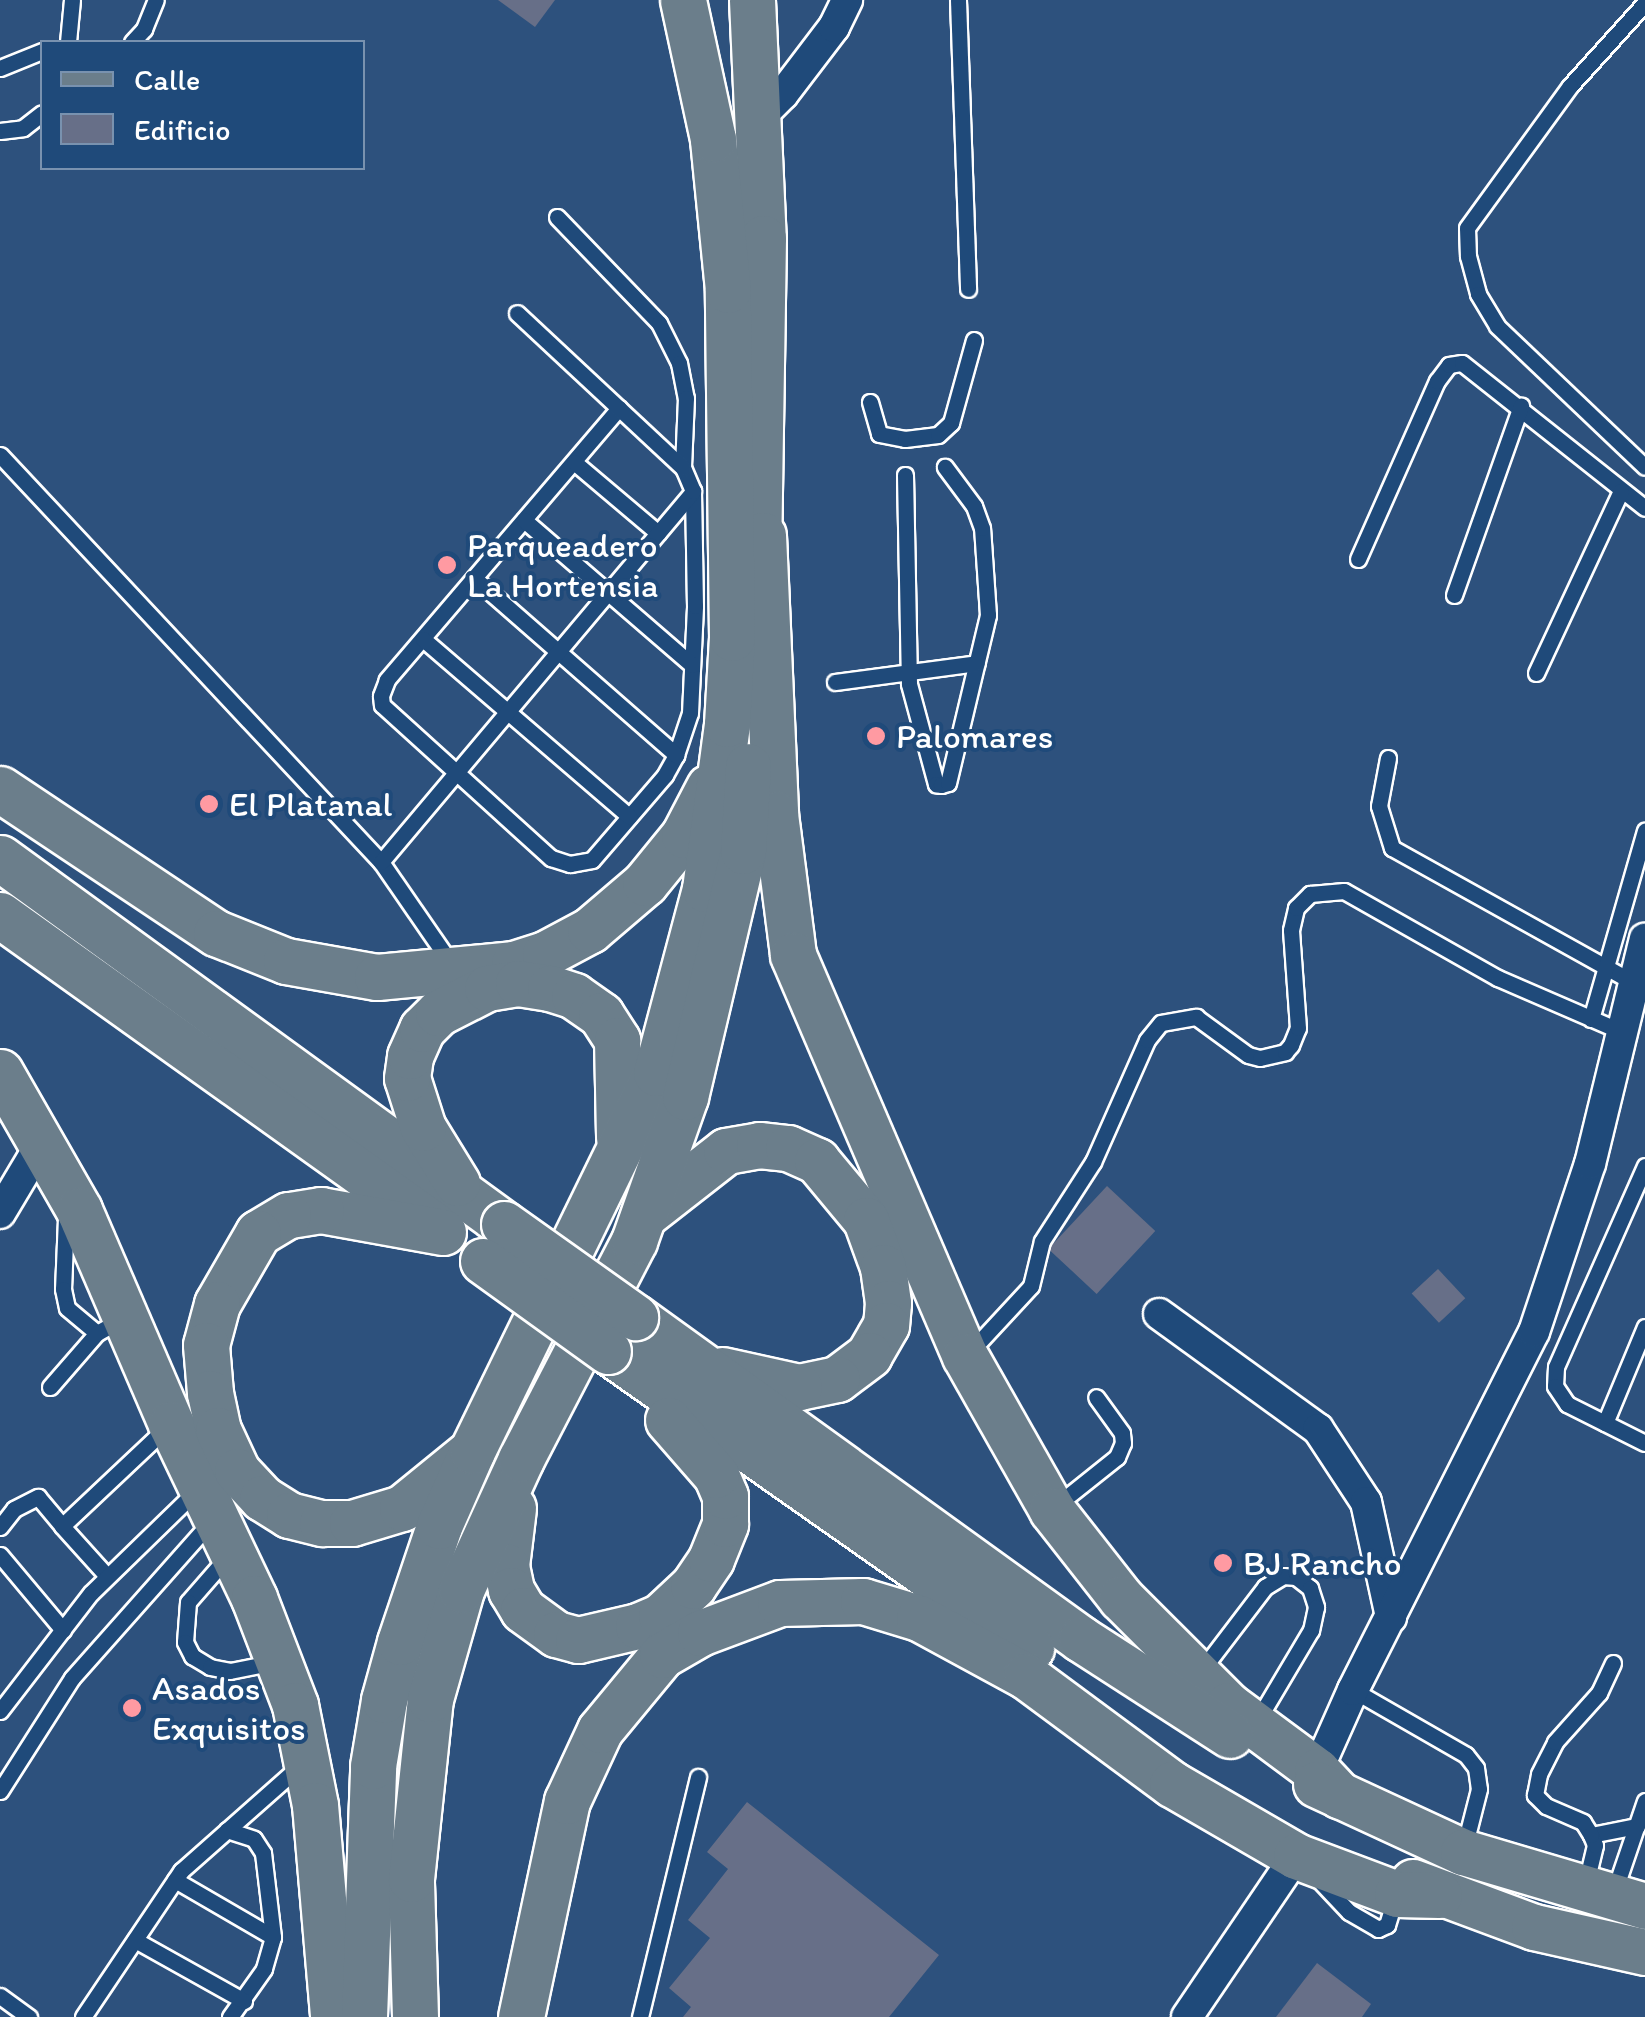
<!DOCTYPE html>
<html>
<head>
<meta charset="utf-8">
<style>
	body { margin:0 }
	#map { position:relative; width:1645px; height:2017px; overflow:hidden; background:#2d517d; font-family:Itim,sans-serif }
	div>[style] { position:absolute }
	[style*='--x'] { left:calc(var(--x)*1px); top:calc(var(--y)*1px); width:calc(var(--w)*1px); rotate:calc(var(--a)*1deg) }
	.building>* { inset:0; background:#676f88; transform-origin:0 0 }
	.roads { filter:drop-shadow(2px 0 #fff) drop-shadow(-2px 0 #fff) drop-shadow(0 2px #fff) drop-shadow(0 -2px #fff) }
	.lane>* { height:15px; margin:-7.5px; padding:0 7.5px; transform-origin:7.5px; border-radius:7.5px; background:#1f4a7a }
	.street>* { height:30px; margin:-15px; padding:0 15px; transform-origin:15px; border-radius:15px; background:#1f4a7a }
	.primary>* { height:45px; margin:-22.5px; padding:0 22.5px; transform-origin:22.5px; border-radius:22.5px; background:#6b7e8b }
	.bridges { filter:drop-shadow(2px 0 #fff) drop-shadow(-2px 0 #fff) drop-shadow(0 2px #fff) drop-shadow(0 -2px #fff) }
	.primary-bridge>* { height:45px; margin:-22.5px; padding:0 22.5px; transform-origin:22.5px; border-radius:22.5px; background:#6b7e8b }
	.dots>* { width:28px; height:28px; translate:-50% -50%; box-sizing:border-box; border:5px solid #1f4a7a; border-radius:50% }
	span { translate:-50% -50%; white-space:nowrap; text-align:center; line-height:1.15; -webkit-text-stroke:8px #1f4a7a; paint-order:stroke }
	.poi-label { font-size:35px; color:#fff }
	.left { translate:0 -50%; text-align:left }
	.legend { position:absolute; left:40px; top:40px; width:325px; height:130px; box-sizing:border-box; background:#1f4a7a; border:2px solid #7992af; margin:0; padding:12px 18px; list-style:none; font-size:30px; color:#fff }
	.legend li { display:flex; align-items:center; gap:20px; height:50px }
	.legend b { width:50px; border:2px solid #7992af }
</style>
</head>
<body>
<div id="map">
	<div class="building">
		<div style="clip-path:polygon(498px 0,555px 0,535px 27px)"></div>
		<div style="left:1107px;top:1186px;width:66px;height:86px;rotate:43deg"></div>
		<div style="left:1438px;top:1269px;width:40px;height:36px;rotate:47deg"></div>
		<div style="clip-path:polygon(747px 1802px,939px 1955px,889px 2017px,683px 2017px,691px 2007px,669px 1988px,710px 1938px,688px 1920px,728px 1869px,707px 1852px)"></div>
		<div style="clip-path:polygon(1317px 1963px,1371px 2004px,1362px 2017px,1276px 2017px)"></div>
	</div>
	<div class="roads">
		<div class="lane">
			<div style="--x:958;--y:0;--w:289;--a:88"></div>
			<div style="--x:1645;--y:3;--w:112;--a:132.1"></div>
			<div style="--x:1570;--y:86;--w:175;--a:126"></div>
			<div style="--x:1467;--y:228;--w:28;--a:88"></div>
			<div style="--x:1468;--y:256;--w:39;--a:75"></div>
			<div style="--x:1478;--y:294;--w:37;--a:59"></div>
			<div style="--x:1497;--y:326;--w:204;--a:43.6"></div>
			<div style="--x:68;--y:42;--w:42;--a:-84.6"></div>
			<div style="--x:132;--y:42;--w:18;--a:-47"></div>
			<div style="--x:144;--y:29;--w:31;--a:-68"></div>
			<div style="--x:0;--y:68;--w:45;--a:-22"></div>
			<div style="--x:0;--y:131;--w:23;--a:-7"></div>
			<div style="--x:23;--y:128;--w:24;--a:-38"></div>
			<div style="--x:557;--y:217;--w:147;--a:46.1"></div>
			<div style="--x:659;--y:323;--w:45;--a:63.4"></div>
			<div style="--x:679;--y:363;--w:36;--a:79"></div>
			<div style="--x:686;--y:398;--w:70;--a:92.5"></div>
			<div style="--x:870;--y:402;--w:33;--a:74"></div>
			<div style="--x:879;--y:434;--w:26;--a:11"></div>
			<div style="--x:905;--y:439;--w:33;--a:-7"></div>
			<div style="--x:938;--y:435;--w:18;--a:-43"></div>
			<div style="--x:951;--y:423;--w:86;--a:-74.5"></div>
			<div style="--x:619;--y:408;--w:358;--a:130.5"></div>
			<div style="--x:387;--y:680;--w:17;--a:111"></div>
			<div style="--x:381;--y:696;--w:9;--a:84"></div>
			<div style="--x:382;--y:705;--w:228;--a:42.2"></div>
			<div style="--x:551;--y:858;--w:20;--a:18"></div>
			<div style="--x:570;--y:864;--w:22;--a:-10"></div>
			<div style="--x:592;--y:860;--w:112;--a:-49.3"></div>
			<div style="--x:665;--y:775;--w:23;--a:-61"></div>
			<div style="--x:676;--y:755;--w:44;--a:-71.6"></div>
			<div style="--x:690;--y:713;--w:107;--a:-87.3"></div>
			<div style="--x:695;--y:606;--w:115;--a:-91"></div>
			<div style="--x:0;--y:455;--w:558;--a:46.89"></div>
			<div style="--x:381;--y:862;--w:125;--a:55.4"></div>
			<div style="--x:574;--y:462;--w:110;--a:40.2"></div>
			<div style="--x:905;--y:475;--w:209;--a:88.9"></div>
			<div style="--x:909;--y:684;--w:104;--a:74.9"></div>
			<div style="--x:936;--y:784;--w:5;--a:11"></div>
			<div style="--x:941;--y:785;--w:7;--a:-16"></div>
			<div style="--x:948;--y:783;--w:173;--a:-76.6"></div>
			<div style="--x:988;--y:615;--w:87;--a:-93.9"></div>
			<div style="--x:982;--y:528;--w:23;--a:-110"></div>
			<div style="--x:974;--y:506;--w:49;--a:-126.6"></div>
			<div style="--x:524;--y:520;--w:222;--a:40.8"></div>
			<div style="--x:1358;--y:559;--w:195;--a:-66.1"></div>
			<div style="--x:1437;--y:381;--w:20;--a:-53"></div>
			<div style="--x:1449;--y:365;--w:13;--a:-9"></div>
			<div style="--x:1462;--y:363;--w:233;--a:38.4"></div>
			<div style="--x:474;--y:578;--w:269;--a:41.2"></div>
			<div style="--x:1454;--y:595;--w:201;--a:-70.5"></div>
			<div style="--x:423;--y:639;--w:272;--a:40.7"></div>
			<div style="--x:1536;--y:673;--w:201;--a:-65"></div>
			<div style="--x:835;--y:682;--w:143;--a:-7.6"></div>
			<div style="--x:1388;--y:758;--w:49;--a:100.6"></div>
			<div style="--x:1379;--y:806;--w:44;--a:72.8"></div>
			<div style="--x:1392;--y:848;--w:279;--a:29.1"></div>
			<div style="--x:381;--y:862;--w:485;--a:-49.9"></div>
			<div style="--x:693;--y:491;--w:25;--a:-113"></div>
			<div style="--x:683;--y:468;--w:227;--a:-137"></div>
			<div style="--x:1591;--y:1019;--w:196;--a:-74"></div>
			<div style="--x:1645;--y:1166;--w:220;--a:113.9"></div>
			<div style="--x:1556;--y:1367;--w:19;--a:93"></div>
			<div style="--x:1555;--y:1386;--w:22;--a:56"></div>
			<div style="--x:1567;--y:1404;--w:87;--a:26.6"></div>
			<div style="--x:66;--y:1218;--w:71;--a:92.4"></div>
			<div style="--x:63;--y:1289;--w:19;--a:78"></div>
			<div style="--x:67;--y:1308;--w:39;--a:40"></div>
			<div style="--x:97;--y:1333;--w:26;--a:-29"></div>
			<div style="--x:969;--y:1353;--w:91;--a:-47.2"></div>
			<div style="--x:1031;--y:1286;--w:46;--a:-76.3"></div>
			<div style="--x:1042;--y:1241;--w:94;--a:-57.2"></div>
			<div style="--x:1093;--y:1162;--w:133;--a:-66.1"></div>
			<div style="--x:1147;--y:1040;--w:22;--a:-51"></div>
			<div style="--x:1161;--y:1023;--w:36;--a:-10"></div>
			<div style="--x:1196;--y:1017;--w:64;--a:36.2"></div>
			<div style="--x:1248;--y:1055;--w:12;--a:14"></div>
			<div style="--x:1260;--y:1058;--w:26;--a:-13"></div>
			<div style="--x:1285;--y:1052;--w:9;--a:-49"></div>
			<div style="--x:1291;--y:1045;--w:18;--a:-68"></div>
			<div style="--x:1298;--y:1028;--w:98;--a:-94.1"></div>
			<div style="--x:1291;--y:930;--w:23;--a:-77"></div>
			<div style="--x:1296;--y:908;--w:20;--a:-45"></div>
			<div style="--x:1310;--y:894;--w:34;--a:-5"></div>
			<div style="--x:1344;--y:891;--w:177;--a:29.5"></div>
			<div style="--x:1498;--y:978;--w:138;--a:23.4"></div>
			<div style="--x:50;--y:1387;--w:72;--a:-49"></div>
			<div style="--x:1605;--y:1423;--w:104;--a:-67.4"></div>
			<div style="--x:1053;--y:1508;--w:82;--a:-38.6"></div>
			<div style="--x:1117;--y:1457;--w:15;--a:-67"></div>
			<div style="--x:1123;--y:1443;--w:10;--a:-96"></div>
			<div style="--x:1122;--y:1433;--w:44;--a:-125.8"></div>
			<div style="--x:0;--y:1527;--w:23;--a:-52"></div>
			<div style="--x:14;--y:1509;--w:27;--a:-27"></div>
			<div style="--x:38;--y:1497;--w:38;--a:50"></div>
			<div style="--x:0;--y:1555;--w:98;--a:50"></div>
			<div style="--x:229;--y:1555;--w:62;--a:131.1"></div>
			<div style="--x:188;--y:1602;--w:40;--a:94.3"></div>
			<div style="--x:185;--y:1642;--w:16;--a:63"></div>
			<div style="--x:192;--y:1656;--w:21;--a:31"></div>
			<div style="--x:210;--y:1667;--w:20;--a:11"></div>
			<div style="--x:230;--y:1671;--w:46;--a:-11.3"></div>
			<div style="--x:107;--y:1576;--w:67;--a:-132"></div>
			<div style="--x:62;--y:1526;--w:144;--a:-43.3"></div>
			<div style="--x:1201;--y:1671;--w:106;--a:-52.7"></div>
			<div style="--x:1265;--y:1587;--w:21;--a:-31"></div>
			<div style="--x:1283;--y:1576;--w:13;--a:4"></div>
			<div style="--x:1296;--y:1577;--w:18;--a:38"></div>
			<div style="--x:1310;--y:1588;--w:20;--a:72"></div>
			<div style="--x:1316;--y:1607;--w:24;--a:102"></div>
			<div style="--x:1311;--y:1630;--w:106;--a:120.7"></div>
			<div style="--x:1353;--y:1690;--w:130;--a:29.9"></div>
			<div style="--x:1466;--y:1755;--w:16;--a:52"></div>
			<div style="--x:1476;--y:1768;--w:21;--a:82"></div>
			<div style="--x:1479;--y:1789;--w:61;--a:104.3"></div>
			<div style="--x:0;--y:1711;--w:149;--a:-52.4"></div>
			<div style="--x:91;--y:1593;--w:149;--a:-44.2"></div>
			<div style="--x:0;--y:1791;--w:134;--a:-57.5"></div>
			<div style="--x:72;--y:1678;--w:213;--a:-48.4"></div>
			<div style="--x:227;--y:1830;--w:28;--a:18"></div>
			<div style="--x:254;--y:1839;--w:17;--a:57"></div>
			<div style="--x:263;--y:1853;--w:85;--a:83.2"></div>
			<div style="--x:273;--y:1937;--w:33;--a:106"></div>
			<div style="--x:264;--y:1969;--w:59;--a:125.3"></div>
			<div style="--x:1591;--y:1835;--w:47;--a:-11.1"></div>
			<div style="--x:1318;--y:1879;--w:45;--a:46.8"></div>
			<div style="--x:1349;--y:1912;--w:34;--a:30"></div>
			<div style="--x:1378;--y:1929;--w:10;--a:-24"></div>
			<div style="--x:1387;--y:1925;--w:28;--a:-73"></div>
			<div style="--x:175;--y:1880;--w:113;--a:30.2"></div>
			<div style="--x:1585;--y:1887;--w:43;--a:-76.6"></div>
			<div style="--x:1595;--y:1845;--w:11;--a:-112"></div>
			<div style="--x:1591;--y:1835;--w:15;--a:-122"></div>
			<div style="--x:1583;--y:1822;--w:40;--a:-156.6"></div>
			<div style="--x:1546;--y:1806;--w:16;--a:-135"></div>
			<div style="--x:1535;--y:1795;--w:21;--a:-79"></div>
			<div style="--x:1539;--y:1774;--w:36;--a:-63"></div>
			<div style="--x:1555;--y:1742;--w:66;--a:-48.1"></div>
			<div style="--x:1599;--y:1693;--w:33;--a:-65"></div>
			<div style="--x:1614;--y:1892;--w:96;--a:-71.2"></div>
			<div style="--x:135;--y:1940;--w:125;--a:29.2"></div>
			<div style="--x:0;--y:1996;--w:36;--a:36"></div>
			<div style="--x:83;--y:2017;--w:176;--a:-56.1"></div>
			<div style="--x:181;--y:1871;--w:162;--a:-41.5"></div>
			<div style="--x:640;--y:2017;--w:247;--a:-76.4"></div>
		</div>
		<div class="street">
			<div style="--x:758;--y:119;--w:35;--a:-45"></div>
			<div style="--x:783;--y:94;--w:84;--a:-52.7"></div>
			<div style="--x:834;--y:27;--w:30;--a:-64"></div>
			<div style="--x:0;--y:1213;--w:84;--a:-59.2"></div>
			<div style="--x:1159;--y:1314;--w:196;--a:35.9"></div>
			<div style="--x:1318;--y:1429;--w:87;--a:56.7"></div>
			<div style="--x:1366;--y:1502;--w:118;--a:77.7"></div>
			<div style="--x:1317;--y:1771;--w:89;--a:-66"></div>
			<div style="--x:1353;--y:1690;--w:401;--a:-63.2"></div>
			<div style="--x:1534;--y:1332;--w:177;--a:-71.6"></div>
			<div style="--x:1590;--y:1164;--w:232;--a:-76.3"></div>
			<div style="--x:1187;--y:2017;--w:194;--a:-55.9"></div>
		</div>
		<div class="primary">
			<div style="--x:752;--y:0;--w:238;--a:87.4"></div>
			<div style="--x:763;--y:238;--w:329;--a:90.9"></div>
			<div style="--x:763;--y:535;--w:279;--a:87.5"></div>
			<div style="--x:775;--y:814;--w:142;--a:82.7"></div>
			<div style="--x:793;--y:955;--w:436;--a:66.8"></div>
			<div style="--x:965;--y:1356;--w:177;--a:60.5"></div>
			<div style="--x:1052;--y:1510;--w:112;--a:51.9"></div>
			<div style="--x:1121;--y:1598;--w:151;--a:45"></div>
			<div style="--x:1228;--y:1705;--w:111;--a:36.6"></div>
			<div style="--x:1317;--y:1771;--w:34;--a:47"></div>
			<div style="--x:0;--y:789;--w:260;--a:33.7"></div>
			<div style="--x:216;--y:933;--w:75;--a:21.8"></div>
			<div style="--x:286;--y:961;--w:92;--a:10"></div>
			<div style="--x:377;--y:977;--w:138;--a:-5.4"></div>
			<div style="--x:514;--y:964;--w:33;--a:-18"></div>
			<div style="--x:545;--y:954;--w:51;--a:-28.1"></div>
			<div style="--x:590;--y:930;--w:72;--a:-40.5"></div>
			<div style="--x:645;--y:883;--w:62;--a:-50.9"></div>
			<div style="--x:684;--y:835;--w:54;--a:-62.5"></div>
			<div style="--x:0;--y:858;--w:623;--a:35.99"></div>
			<div style="--x:0;--y:915;--w:533;--a:35.54"></div>
			<div style="--x:0;--y:1072;--w:159;--a:60.2"></div>
			<div style="--x:79;--y:1210;--w:233;--a:66.7"></div>
			<div style="--x:171;--y:1424;--w:193;--a:64.5"></div>
			<div style="--x:254;--y:1598;--w:115;--a:69"></div>
			<div style="--x:295;--y:1705;--w:102;--a:78.7"></div>
			<div style="--x:315;--y:1805;--w:213;--a:85.1"></div>
			<div style="--x:457;--y:1183;--w:65;--a:-121.7"></div>
			<div style="--x:423;--y:1128;--w:52;--a:-107.7"></div>
			<div style="--x:407;--y:1078;--w:22;--a:-82"></div>
			<div style="--x:410;--y:1056;--w:30;--a:-66"></div>
			<div style="--x:422;--y:1029;--w:23;--a:-45"></div>
			<div style="--x:438;--y:1013;--w:55;--a:-27"></div>
			<div style="--x:487;--y:988;--w:31;--a:-9"></div>
			<div style="--x:518;--y:983;--w:32;--a:9"></div>
			<div style="--x:550;--y:988;--w:25;--a:18"></div>
			<div style="--x:574;--y:996;--w:33;--a:35"></div>
			<div style="--x:601;--y:1015;--w:30;--a:57"></div>
			<div style="--x:617;--y:1040;--w:98;--a:88.8"></div>
			<div style="--x:644;--y:1215;--w:104;--a:-38"></div>
			<div style="--x:726;--y:1151;--w:34;--a:-10"></div>
			<div style="--x:759;--y:1145;--w:29;--a:6"></div>
			<div style="--x:788;--y:1148;--w:32;--a:24"></div>
			<div style="--x:817;--y:1161;--w:77;--a:50.3"></div>
			<div style="--x:866;--y:1220;--w:50;--a:70.1"></div>
			<div style="--x:883;--y:1267;--w:36;--a:82"></div>
			<div style="--x:888;--y:1303;--w:22;--a:95"></div>
			<div style="--x:886;--y:1325;--w:34;--a:120"></div>
			<div style="--x:869;--y:1355;--w:40;--a:143"></div>
			<div style="--x:837;--y:1379;--w:39;--a:168"></div>
			<div style="--x:799;--y:1387;--w:79;--a:-167.6"></div>
			<div style="--x:443;--y:1232;--w:124;--a:-169.8"></div>
			<div style="--x:321;--y:1210;--w:33;--a:171"></div>
			<div style="--x:288;--y:1215;--w:35;--a:149"></div>
			<div style="--x:258;--y:1233;--w:82;--a:120"></div>
			<div style="--x:217;--y:1304;--w:42;--a:105"></div>
			<div style="--x:206;--y:1345;--w:48;--a:85.2"></div>
			<div style="--x:210;--y:1393;--w:38;--a:78"></div>
			<div style="--x:218;--y:1430;--w:45;--a:65.1"></div>
			<div style="--x:237;--y:1471;--w:37;--a:47"></div>
			<div style="--x:262;--y:1498;--w:32;--a:32"></div>
			<div style="--x:289;--y:1515;--w:34;--a:14"></div>
			<div style="--x:322;--y:1523;--w:30;--a:0"></div>
			<div style="--x:352;--y:1523;--w:52;--a:-16.7"></div>
			<div style="--x:402;--y:1508;--w:84;--a:-39.2"></div>
			<div style="--x:635;--y:1317;--w:550;--a:35.83"></div>
			<div style="--x:1081;--y:1639;--w:177;--a:32.8"></div>
			<div style="--x:608;--y:1351;--w:517;--a:35.07"></div>
			<div style="--x:513;--y:1508;--w:58;--a:96.9"></div>
			<div style="--x:506;--y:1566;--w:25;--a:78"></div>
			<div style="--x:511;--y:1590;--w:23;--a:59"></div>
			<div style="--x:523;--y:1610;--w:41;--a:36"></div>
			<div style="--x:556;--y:1634;--w:23;--a:15"></div>
			<div style="--x:578;--y:1640;--w:62;--a:-13.1"></div>
			<div style="--x:638;--y:1626;--w:25;--a:-23"></div>
			<div style="--x:661;--y:1616;--w:44;--a:-43.2"></div>
			<div style="--x:693;--y:1586;--w:32;--a:-56"></div>
			<div style="--x:711;--y:1559;--w:38;--a:-68"></div>
			<div style="--x:725;--y:1524;--w:28;--a:-90"></div>
			<div style="--x:725;--y:1496;--w:23;--a:-113"></div>
			<div style="--x:716;--y:1475;--w:73;--a:-131.1"></div>
			<div style="--x:1316;--y:1784;--w:162;--a:24.8"></div>
			<div style="--x:1463;--y:1852;--w:190;--a:16.5"></div>
			<div style="--x:1413;--y:1882;--w:129;--a:20.4"></div>
			<div style="--x:1534;--y:1927;--w:114;--a:12.7"></div>
			<div style="--x:364;--y:2017;--w:251;--a:-87.9"></div>
			<div style="--x:373;--y:1766;--w:67;--a:-80.5"></div>
			<div style="--x:384;--y:1700;--w:60;--a:-74.6"></div>
			<div style="--x:400;--y:1642;--w:122;--a:-71.4"></div>
			<div style="--x:439;--y:1526;--w:82;--a:-66.3"></div>
			<div style="--x:472;--y:1451;--w:420;--a:-64"></div>
			<div style="--x:656;--y:1073;--w:190;--a:-75.1"></div>
			<div style="--x:705;--y:889;--w:166;--a:-82.4"></div>
			<div style="--x:727;--y:724;--w:86;--a:-86.7"></div>
			<div style="--x:732;--y:638;--w:348;--a:-90.7"></div>
			<div style="--x:728;--y:290;--w:152;--a:-95.7"></div>
			<div style="--x:713;--y:139;--w:142;--a:-102.2"></div>
			<div style="--x:415;--y:2017;--w:138;--a:-91.7"></div>
			<div style="--x:411;--y:1879;--w:181;--a:-84"></div>
			<div style="--x:430;--y:1699;--w:113;--a:-74.1"></div>
			<div style="--x:461;--y:1590;--w:144;--a:-65.4"></div>
			<div style="--x:521;--y:1459;--w:246;--a:-62.6"></div>
			<div style="--x:634;--y:1241;--w:153;--a:-70.5"></div>
			<div style="--x:685;--y:1097;--w:253;--a:-76.7"></div>
			<div style="--x:743;--y:851;--w:85;--a:-86.6"></div>
			<div style="--x:521;--y:2017;--w:221;--a:-78"></div>
			<div style="--x:567;--y:1801;--w:78;--a:-65.1"></div>
			<div style="--x:600;--y:1730;--w:97;--a:-50.4"></div>
			<div style="--x:662;--y:1655;--w:44;--a:-30.1"></div>
			<div style="--x:700;--y:1633;--w:85;--a:-20.6"></div>
			<div style="--x:780;--y:1603;--w:83;--a:-1.4"></div>
			<div style="--x:863;--y:1601;--w:59;--a:16.9"></div>
			<div style="--x:919;--y:1618;--w:122;--a:28.5"></div>
			<div style="--x:1026;--y:1676;--w:182;--a:36.5"></div>
			<div style="--x:1172;--y:1784;--w:143;--a:30.1"></div>
			<div style="--x:1296;--y:1856;--w:108;--a:20.6"></div>
			<div style="--x:1397;--y:1894;--w:42;--a:1.4"></div>
		</div>
	</div>
	<div class="bridges">
		<div class="primary-bridge">
			<div style="--x:504;--y:1224;--w:161;--a:35.4"></div>
			<div style="--x:483;--y:1261;--w:154;--a:35.8"></div>
		</div>
	</div>
	<div class="dots">
		<div style="left:447px;top:565px;background:#ff9aa2"></div>
		<div style="left:876px;top:736px;background:#ff9aa2"></div>
		<div style="left:209px;top:804px;background:#ff9aa2"></div>
		<div style="left:1223px;top:1563px;background:#ff9aa2"></div>
		<div style="left:132px;top:1708px;background:#ff9aa2"></div>
	</div>
	<div class="poi-label">
		<span class="left" style="left:467px;top:565px">Parqueadero<br>La Hortensia</span>
		<span class="left" style="left:896px;top:736px">Palomares</span>
		<span class="left" style="left:229px;top:804px">El Platanal</span>
		<span class="left" style="left:1243px;top:1563px">BJ Rancho</span>
		<span class="left" style="left:152px;top:1708px">Asados<br>Exquisitos</span>
	</div>
	<ul class="legend">
	<li><b style="height:12px;background:#6b7e8b"></b>Calle</li>
	<li><b style="height:28px;background:#676f88"></b>Edificio</li>
	</ul>
</div>
</body>
</html>
